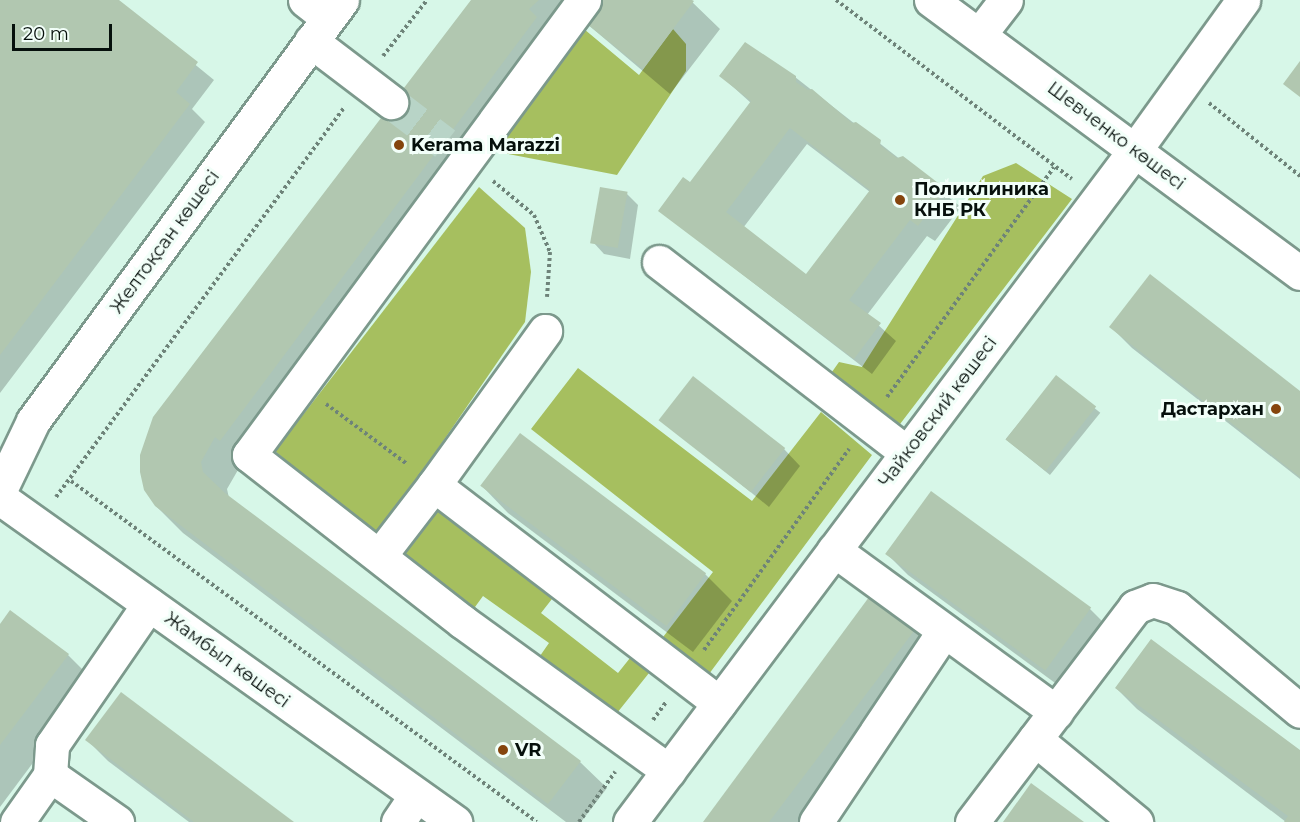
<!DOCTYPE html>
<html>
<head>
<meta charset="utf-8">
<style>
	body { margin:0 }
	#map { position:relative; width:1300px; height:822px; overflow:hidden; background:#d7f7e8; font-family:Montserrat,sans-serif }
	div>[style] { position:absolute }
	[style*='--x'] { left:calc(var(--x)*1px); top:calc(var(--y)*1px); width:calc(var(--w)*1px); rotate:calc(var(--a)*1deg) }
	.forest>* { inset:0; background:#a6bf5f }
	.shadow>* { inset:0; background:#0003; transform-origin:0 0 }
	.building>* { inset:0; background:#b1c7b0; transform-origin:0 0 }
	.minor-tunnel>* { height:33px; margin-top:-16.5px; transform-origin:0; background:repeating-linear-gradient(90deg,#b8d4c7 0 33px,transparent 0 49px) }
	.path>* { height:4px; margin-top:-2px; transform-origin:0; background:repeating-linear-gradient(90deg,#6e8379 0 3px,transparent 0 6px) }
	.roads { filter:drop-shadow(2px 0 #7c998c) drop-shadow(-2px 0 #7c998c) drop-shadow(0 2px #7c998c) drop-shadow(0 -2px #7c998c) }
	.minor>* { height:33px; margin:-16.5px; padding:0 16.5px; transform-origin:16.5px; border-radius:16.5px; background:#fff }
	.major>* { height:33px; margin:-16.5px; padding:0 16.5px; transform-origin:16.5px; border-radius:16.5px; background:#fff }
	.dots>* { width:16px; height:16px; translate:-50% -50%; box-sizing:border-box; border:3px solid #f2fff9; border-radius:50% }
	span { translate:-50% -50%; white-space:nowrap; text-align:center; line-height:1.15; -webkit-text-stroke:6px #f2fff9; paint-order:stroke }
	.street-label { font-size:18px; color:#06100c }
	.poi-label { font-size:18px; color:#06100c; font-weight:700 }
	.left { translate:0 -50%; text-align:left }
	.right { translate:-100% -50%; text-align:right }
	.scale { position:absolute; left:12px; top:24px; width:100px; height:27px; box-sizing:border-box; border:3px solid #06100c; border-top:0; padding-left:8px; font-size:18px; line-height:21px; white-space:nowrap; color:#06100c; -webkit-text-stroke:4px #f2fff9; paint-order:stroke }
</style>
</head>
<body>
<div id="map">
	<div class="forest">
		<div style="clip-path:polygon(578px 24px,639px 75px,673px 29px,686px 44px,686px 71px,617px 175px,488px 150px)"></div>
		<div style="clip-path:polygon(1016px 163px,1072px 199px,897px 428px,827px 379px,839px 362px,862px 367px,983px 176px)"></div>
		<div style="clip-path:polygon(479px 187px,525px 228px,531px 272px,525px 322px,376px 539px,275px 451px)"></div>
		<div style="clip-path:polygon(578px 368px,752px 501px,821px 412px,872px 455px,709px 674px,660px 641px,713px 572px,531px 429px)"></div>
		<div style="clip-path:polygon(435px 493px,559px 590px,541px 613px,618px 673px,638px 648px,657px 663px,609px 723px,533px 666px,549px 643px,483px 596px,467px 618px,388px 553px)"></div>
	</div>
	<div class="shadow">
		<div style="clip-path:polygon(0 0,116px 0,214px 80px,192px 109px,205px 122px,0 393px)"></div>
		<div style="clip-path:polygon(473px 0,690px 0,720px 29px,670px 94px,586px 23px,242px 463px,227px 489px,229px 498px,580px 762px,607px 788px,581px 822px,566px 822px,183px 533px,156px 506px)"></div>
		<div style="clip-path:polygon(evenodd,721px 76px,795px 77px,961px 207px,935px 241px,927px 236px,867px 315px,896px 341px,872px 374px,660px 211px,691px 184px,751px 103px,721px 76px,807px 144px,870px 192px,807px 276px,743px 228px,807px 144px)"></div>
		<div style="clip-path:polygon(627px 194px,638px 205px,630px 259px,604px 254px,593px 242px)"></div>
		<div style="clip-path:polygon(1111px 327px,1300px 393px,1300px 479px,1132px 348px)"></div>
		<div style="left:1056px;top:377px;width:57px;height:80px;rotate:39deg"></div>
		<div style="clip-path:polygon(661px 419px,784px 449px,800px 466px,769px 507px)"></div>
		<div style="clip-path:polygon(482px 486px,705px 574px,732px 601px,693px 652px,508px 513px)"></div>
		<div style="clip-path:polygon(931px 493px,1090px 609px,1111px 630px,1066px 691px,908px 575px,887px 554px)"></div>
		<div style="clip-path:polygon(872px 595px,916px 628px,942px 654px,816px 822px,705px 822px)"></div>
		<div style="clip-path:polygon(0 626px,68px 655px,94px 681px,0 807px)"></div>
		<div style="clip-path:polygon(1116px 688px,1300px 751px,1300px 822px,1286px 822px,1137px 709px)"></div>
		<div style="clip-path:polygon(87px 740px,291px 822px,189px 822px,108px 761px)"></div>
	</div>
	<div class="building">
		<div style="clip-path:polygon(0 0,119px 0,198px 62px,176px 92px,190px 104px,0 355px)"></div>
		<div style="clip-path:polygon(471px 0,539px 0,529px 9px,537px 17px,220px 441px,215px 437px,201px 462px,203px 472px,225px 493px,581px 761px,548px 804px,155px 506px,144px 490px,140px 472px,140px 455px,153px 417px)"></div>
		<div style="clip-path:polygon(586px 0,692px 0,694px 1px,643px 69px,577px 16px)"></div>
		<div style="clip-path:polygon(evenodd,745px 42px,796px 76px,796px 82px,808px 90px,812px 89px,852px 123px,856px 122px,881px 140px,880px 145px,897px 158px,903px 156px,946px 189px,918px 226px,910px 220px,849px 300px,881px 323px,854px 359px,658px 211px,683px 177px,690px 182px,751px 101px,719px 76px,745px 42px,790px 128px,870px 190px,806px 274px,726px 212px,790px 128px)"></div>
		<div style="clip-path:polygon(1300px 61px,1300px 97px,1283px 84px)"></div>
		<div style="left:600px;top:187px;width:28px;height:57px;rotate:10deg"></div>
		<div style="clip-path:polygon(1150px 274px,1300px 391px,1300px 477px,1109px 327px)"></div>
		<div style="left:1056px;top:375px;width:51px;height:82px;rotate:38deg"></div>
		<div style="left:693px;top:376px;width:117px;height:56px;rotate:38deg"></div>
		<div style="left:520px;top:433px;width:233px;height:66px;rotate:37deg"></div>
		<div style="left:931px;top:491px;width:198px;height:78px;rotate:36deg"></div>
		<div style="clip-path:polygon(872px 593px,917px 627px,769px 822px,703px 822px)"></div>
		<div style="clip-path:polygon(10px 610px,69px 654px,0 745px,0 624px)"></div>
		<div style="clip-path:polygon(1151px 639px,1300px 750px,1300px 822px,1284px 822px,1288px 816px,1115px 688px)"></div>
		<div style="clip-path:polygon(121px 692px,294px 822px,194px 822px,85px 740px)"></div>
		<div style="clip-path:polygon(1031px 783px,1084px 822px,1003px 822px)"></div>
	</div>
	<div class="minor-tunnel">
		<div style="--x:391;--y:102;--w:68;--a:37.2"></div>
	</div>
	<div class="path">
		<div style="--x:836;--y:0;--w:296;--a:37.2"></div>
		<div style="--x:383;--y:56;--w:71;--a:-51.8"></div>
		<div style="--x:1209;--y:103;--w:117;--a:38.7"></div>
		<div style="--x:493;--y:181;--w:53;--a:39.7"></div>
		<div style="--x:534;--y:215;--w:40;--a:66.6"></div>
		<div style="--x:550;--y:252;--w:45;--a:93.8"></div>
		<div style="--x:887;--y:397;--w:284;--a:-54"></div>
		<div style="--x:326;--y:404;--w:101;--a:36.5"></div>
		<div style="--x:71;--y:481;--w:577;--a:36.2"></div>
		<div style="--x:56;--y:497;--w:484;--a:-53.5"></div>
		<div style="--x:704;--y:650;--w:248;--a:-54.2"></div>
		<div style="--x:653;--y:720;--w:22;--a:-54"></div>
		<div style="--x:579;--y:822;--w:62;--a:-54.2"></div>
	</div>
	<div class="roads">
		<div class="minor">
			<div style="--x:305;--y:0;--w:29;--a:38"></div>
			<div style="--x:584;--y:0;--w:565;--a:126.36"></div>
			<div style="--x:249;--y:455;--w:271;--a:38"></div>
			<div style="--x:463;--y:622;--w:254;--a:35.9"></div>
			<div style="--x:931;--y:0;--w:459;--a:36.5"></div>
			<div style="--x:979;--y:35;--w:44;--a:-52.4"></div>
			<div style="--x:311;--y:41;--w:101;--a:37.3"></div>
			<div style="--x:659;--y:262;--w:313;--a:37.6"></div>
			<div style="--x:434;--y:485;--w:190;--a:-54.2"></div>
			<div style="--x:0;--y:498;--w:559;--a:35.45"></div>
			<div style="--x:834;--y:550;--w:275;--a:36.1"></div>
			<div style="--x:380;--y:555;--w:88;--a:-52.4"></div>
			<div style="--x:434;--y:485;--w:359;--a:37.4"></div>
			<div style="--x:1035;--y:739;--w:131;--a:39.4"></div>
			<div style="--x:50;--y:775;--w:82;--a:35"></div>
			<div style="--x:17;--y:822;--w:57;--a:-54.9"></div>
			<div style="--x:50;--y:775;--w:30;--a:-86"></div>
			<div style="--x:52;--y:745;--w:171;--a:-55.5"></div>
			<div style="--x:398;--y:822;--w:32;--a:-56"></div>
			<div style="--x:630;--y:822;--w:841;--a:-53.08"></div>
			<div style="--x:1135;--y:150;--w:185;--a:-54.2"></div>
			<div style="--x:816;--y:822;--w:230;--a:-56.2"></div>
			<div style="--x:972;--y:822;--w:270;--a:-52.8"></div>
			<div style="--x:1135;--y:607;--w:19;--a:-21"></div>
			<div style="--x:1153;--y:600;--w:25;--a:18"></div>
			<div style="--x:1177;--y:608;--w:160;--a:39.9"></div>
		</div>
		<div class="major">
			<div style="--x:0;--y:490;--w:76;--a:-64.4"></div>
			<div style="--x:33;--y:421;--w:522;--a:-53.72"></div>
		</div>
	</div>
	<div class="dots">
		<div style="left:399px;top:145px;background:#85450d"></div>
		<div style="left:900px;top:200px;background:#85450d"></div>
		<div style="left:1276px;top:409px;background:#85450d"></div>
		<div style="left:503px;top:750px;background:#85450d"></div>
	</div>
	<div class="street-label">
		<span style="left:1116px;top:136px;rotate:37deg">Шевченко көшесі</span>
		<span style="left:165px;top:242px;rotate:-54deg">Желтоқсан көшесі</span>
		<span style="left:938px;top:412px;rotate:-53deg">Чайковский көшесі</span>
		<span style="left:227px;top:660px;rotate:36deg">Жамбыл көшесі</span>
	</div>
	<div class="poi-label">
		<span class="left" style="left:411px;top:145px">Kerama Marazzi</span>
		<span class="left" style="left:914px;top:200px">Поликлиника<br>КНБ РК</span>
		<span class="right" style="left:1264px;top:409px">Дастархан</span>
		<span class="left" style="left:515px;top:750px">VR</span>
	</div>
	<div class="scale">20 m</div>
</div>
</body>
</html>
